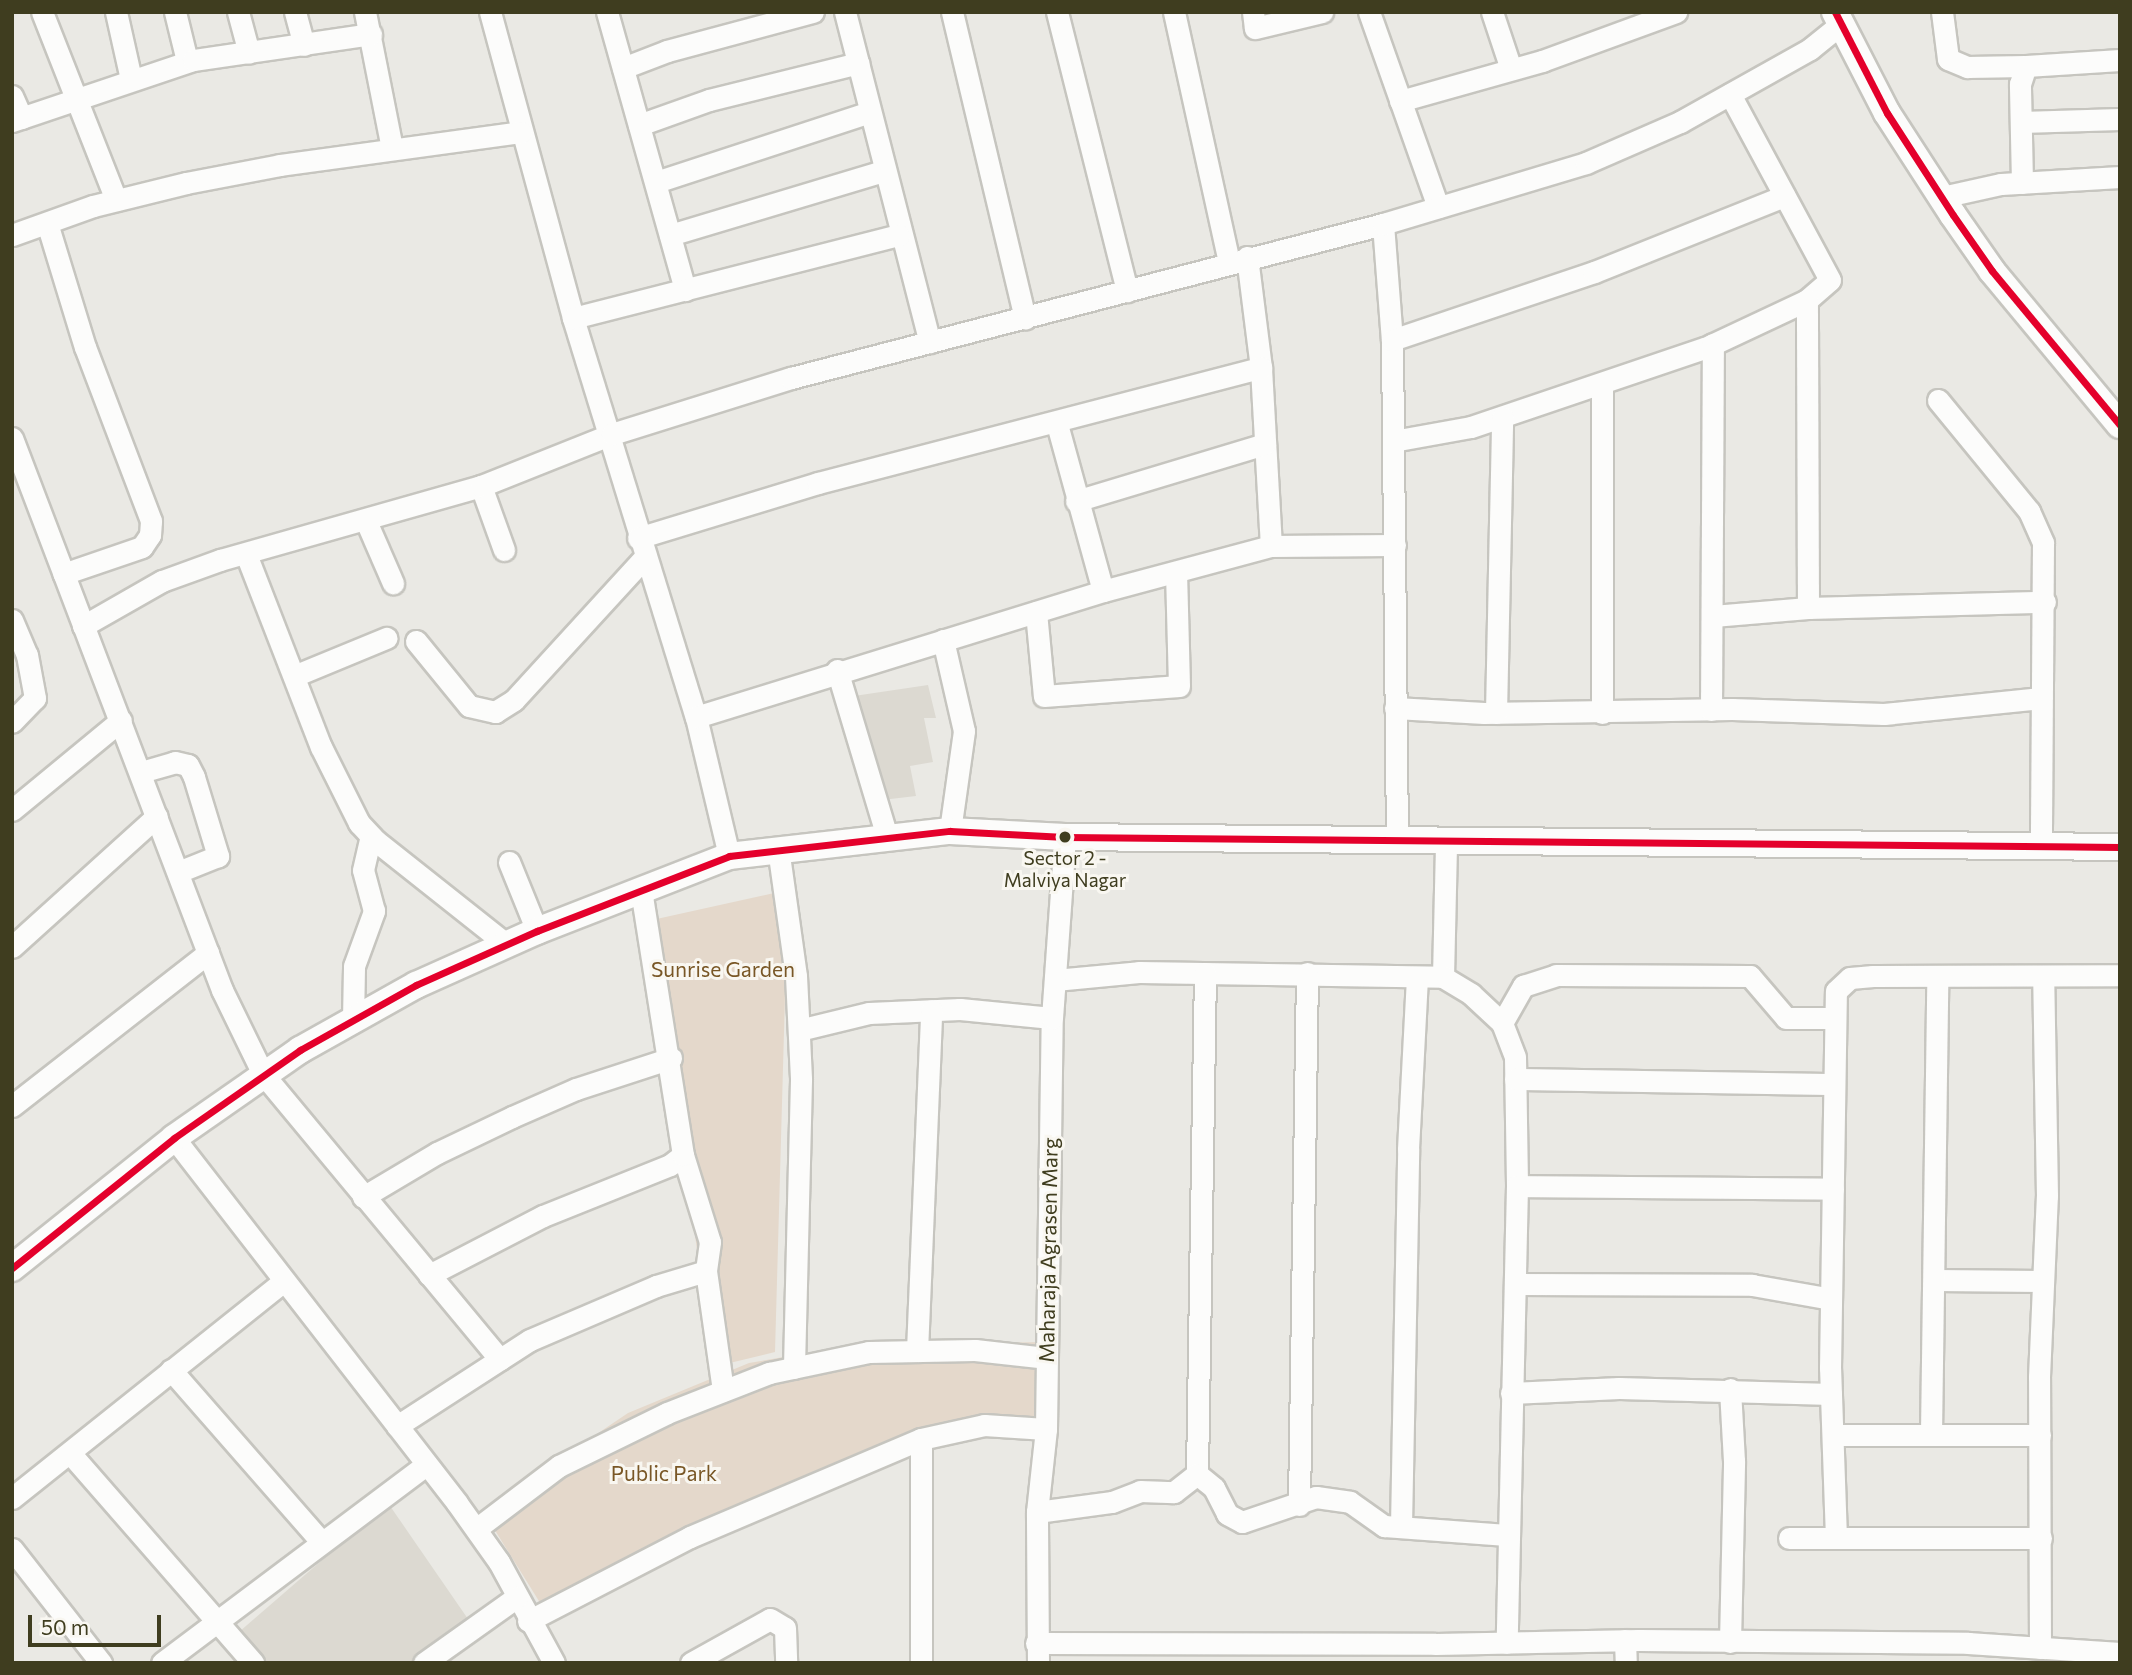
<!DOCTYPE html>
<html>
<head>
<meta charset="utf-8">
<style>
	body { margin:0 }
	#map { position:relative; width:2132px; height:1675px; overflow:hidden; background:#eae9e4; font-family:Commissioner,sans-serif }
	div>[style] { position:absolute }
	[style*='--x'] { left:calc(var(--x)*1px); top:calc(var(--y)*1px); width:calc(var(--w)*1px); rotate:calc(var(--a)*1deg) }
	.built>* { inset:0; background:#dcd9d1 }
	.green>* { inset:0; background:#e4d8cb }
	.roads { filter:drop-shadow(2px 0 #c6c5bf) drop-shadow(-2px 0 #c6c5bf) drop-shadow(0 2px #c6c5bf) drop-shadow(0 -2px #c6c5bf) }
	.minor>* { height:21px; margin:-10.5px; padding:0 10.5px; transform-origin:10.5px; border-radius:10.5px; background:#fcfcfb }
	.tertiary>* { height:26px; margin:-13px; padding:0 13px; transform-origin:13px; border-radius:13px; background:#fcfcfb }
	.bus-1>* { height:7px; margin:-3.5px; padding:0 3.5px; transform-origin:3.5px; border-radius:3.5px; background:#e4002b }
	.dots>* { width:19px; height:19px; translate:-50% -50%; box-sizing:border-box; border:4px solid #f9f7f1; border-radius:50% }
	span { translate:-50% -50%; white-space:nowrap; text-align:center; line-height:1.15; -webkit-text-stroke:6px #f9f7f1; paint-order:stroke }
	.bus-label { font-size:19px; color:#3f3d1f }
	.park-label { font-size:21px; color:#795726 }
	.street-label { font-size:21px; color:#3f3d1f }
	.frame { position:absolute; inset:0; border:14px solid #3f3d1f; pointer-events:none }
	.scale { position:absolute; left:28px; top:1615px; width:133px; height:32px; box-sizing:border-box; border:4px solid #3f3d1f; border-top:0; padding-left:9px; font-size:21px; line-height:24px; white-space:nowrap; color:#3f3d1f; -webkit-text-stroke:5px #f9f7f1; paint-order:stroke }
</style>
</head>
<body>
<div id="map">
	<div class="built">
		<div style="clip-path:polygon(928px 685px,936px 718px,924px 718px,933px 762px,910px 766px,916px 796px,882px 800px,854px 696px)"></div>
		<div style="clip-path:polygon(388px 1503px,468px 1619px,412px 1663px,265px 1663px,239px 1632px)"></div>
	</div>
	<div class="green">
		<div style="clip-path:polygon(788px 890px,775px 1352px,713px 1367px,652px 920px)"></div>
		<div style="clip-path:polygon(1043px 1342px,1038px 1429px,916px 1434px,813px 1473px,547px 1614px,483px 1511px,628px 1413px,749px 1363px,853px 1345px)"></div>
	</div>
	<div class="roads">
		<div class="minor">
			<div style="--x:42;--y:12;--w:202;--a:68.5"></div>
			<div style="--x:116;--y:12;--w:69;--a:77.4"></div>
			<div style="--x:175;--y:12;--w:50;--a:76.2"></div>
			<div style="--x:238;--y:12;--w:42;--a:75"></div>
			<div style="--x:295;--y:12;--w:34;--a:75"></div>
			<div style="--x:365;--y:12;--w:139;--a:78.8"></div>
			<div style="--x:490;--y:12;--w:317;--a:74.8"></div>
			<div style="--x:573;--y:318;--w:418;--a:72.9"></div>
			<div style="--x:696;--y:717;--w:143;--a:76.6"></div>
			<div style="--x:607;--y:12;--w:289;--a:74.3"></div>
			<div style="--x:845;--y:12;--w:341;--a:75.6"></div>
			<div style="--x:952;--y:12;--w:315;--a:76.6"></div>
			<div style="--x:1057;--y:12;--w:288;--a:75.9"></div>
			<div style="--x:1174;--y:12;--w:256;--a:77.6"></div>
			<div style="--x:1253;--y:12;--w:16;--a:83"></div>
			<div style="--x:1255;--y:28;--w:69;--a:-13.4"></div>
			<div style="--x:1369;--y:12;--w:207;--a:70.5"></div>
			<div style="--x:1492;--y:12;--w:60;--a:71.6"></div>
			<div style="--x:1942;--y:12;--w:47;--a:82.7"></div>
			<div style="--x:1948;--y:59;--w:21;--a:23"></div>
			<div style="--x:1967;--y:67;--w:59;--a:-1"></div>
			<div style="--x:623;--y:68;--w:47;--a:-21.1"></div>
			<div style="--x:667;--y:51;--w:151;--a:-15"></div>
			<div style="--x:12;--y:96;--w:24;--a:66"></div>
			<div style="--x:1400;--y:101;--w:148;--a:-15.7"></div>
			<div style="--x:1542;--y:61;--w:143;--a:-20.1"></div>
			<div style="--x:12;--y:121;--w:191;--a:-18.6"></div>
			<div style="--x:193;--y:60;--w:180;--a:-8.3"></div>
			<div style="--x:2021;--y:122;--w:99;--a:-1.7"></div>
			<div style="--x:639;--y:125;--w:74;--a:-19.7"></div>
			<div style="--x:709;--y:100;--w:154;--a:-13.9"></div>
			<div style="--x:656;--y:182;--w:225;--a:-18.1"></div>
			<div style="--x:2022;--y:183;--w:99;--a:-91.2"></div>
			<div style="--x:2020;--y:84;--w:19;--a:-72"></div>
			<div style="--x:2026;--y:66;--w:94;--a:-3.7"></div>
			<div style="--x:1942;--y:197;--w:60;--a:-12.4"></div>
			<div style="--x:2001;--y:184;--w:119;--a:-3.4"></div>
			<div style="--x:47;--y:223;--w:130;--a:73"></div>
			<div style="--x:85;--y:347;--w:186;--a:69.2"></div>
			<div style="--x:151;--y:521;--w:14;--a:94"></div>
			<div style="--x:150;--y:535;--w:14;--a:124"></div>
			<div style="--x:142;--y:547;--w:83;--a:161.1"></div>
			<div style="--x:1383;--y:224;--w:116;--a:85.6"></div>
			<div style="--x:1392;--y:340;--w:500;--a:89.43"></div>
			<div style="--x:12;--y:235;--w:86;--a:-19.7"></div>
			<div style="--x:93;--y:206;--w:96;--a:-13.9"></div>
			<div style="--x:186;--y:183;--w:96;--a:-10.8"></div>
			<div style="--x:280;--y:165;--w:243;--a:-7.8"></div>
			<div style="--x:670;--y:235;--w:223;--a:-16.7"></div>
			<div style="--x:1247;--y:257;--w:112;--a:82.8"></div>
			<div style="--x:1261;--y:368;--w:178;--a:86.8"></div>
			<div style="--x:573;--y:318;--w:336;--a:-14.3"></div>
			<div style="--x:1392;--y:340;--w:213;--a:-18.6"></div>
			<div style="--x:1594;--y:272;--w:205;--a:-21.8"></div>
			<div style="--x:1938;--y:400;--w:144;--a:50.7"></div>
			<div style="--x:2029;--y:511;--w:35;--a:66"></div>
			<div style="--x:2043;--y:543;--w:303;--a:90.4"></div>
			<div style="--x:1057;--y:424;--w:173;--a:74.6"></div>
			<div style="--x:12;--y:438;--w:591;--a:69.17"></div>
			<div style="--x:222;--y:990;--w:93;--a:64"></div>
			<div style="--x:263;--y:1074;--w:371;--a:50.3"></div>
			<div style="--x:1393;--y:441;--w:79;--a:-10.2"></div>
			<div style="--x:1471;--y:427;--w:247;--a:-18.7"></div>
			<div style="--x:1705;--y:348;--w:113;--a:-25.2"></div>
			<div style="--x:1807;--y:300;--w:30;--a:-41"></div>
			<div style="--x:1830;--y:280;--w:211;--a:-118.3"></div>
			<div style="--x:481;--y:486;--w:68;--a:70.2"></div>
			<div style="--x:1076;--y:501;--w:197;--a:-16.8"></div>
			<div style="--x:366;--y:521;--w:68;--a:66.5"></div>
			<div style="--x:638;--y:538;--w:188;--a:-17"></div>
			<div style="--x:818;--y:483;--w:458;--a:-14.6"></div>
			<div style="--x:246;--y:554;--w:207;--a:68.8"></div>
			<div style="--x:321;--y:747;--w:85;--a:63.4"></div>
			<div style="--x:359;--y:823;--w:25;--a:47"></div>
			<div style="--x:376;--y:841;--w:167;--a:38.4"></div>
			<div style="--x:1808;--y:608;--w:237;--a:-1.5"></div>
			<div style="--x:1036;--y:612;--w:84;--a:84.6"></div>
			<div style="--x:1044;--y:696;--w:135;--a:-4.2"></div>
			<div style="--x:1179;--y:686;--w:114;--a:-91.5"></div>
			<div style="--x:1713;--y:616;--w:95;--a:-4.8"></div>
			<div style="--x:1808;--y:608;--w:308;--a:-90.2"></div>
			<div style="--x:12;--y:620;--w:38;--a:67"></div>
			<div style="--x:27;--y:655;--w:44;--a:79.5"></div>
			<div style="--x:35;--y:698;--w:33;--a:134"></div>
			<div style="--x:83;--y:626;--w:91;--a:-29.7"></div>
			<div style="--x:162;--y:581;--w:62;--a:-19.9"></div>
			<div style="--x:220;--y:560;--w:271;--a:-15.8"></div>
			<div style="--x:481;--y:486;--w:141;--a:-21.7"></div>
			<div style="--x:612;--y:434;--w:188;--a:-17.4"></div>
			<div style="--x:791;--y:378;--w:612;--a:-14.58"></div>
			<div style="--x:1383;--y:224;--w:212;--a:-16.7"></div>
			<div style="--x:1586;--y:163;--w:103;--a:-23.6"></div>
			<div style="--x:1680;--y:122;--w:149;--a:-29.3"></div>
			<div style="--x:1810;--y:49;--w:40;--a:-39"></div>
			<div style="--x:943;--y:640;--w:93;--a:77"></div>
			<div style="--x:964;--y:731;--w:101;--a:98"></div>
			<div style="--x:416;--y:641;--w:84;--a:50.8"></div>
			<div style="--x:469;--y:706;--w:27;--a:13"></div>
			<div style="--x:495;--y:712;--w:22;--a:-32"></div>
			<div style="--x:514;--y:700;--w:194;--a:-47.5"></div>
			<div style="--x:837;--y:670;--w:174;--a:73.3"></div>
			<div style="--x:294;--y:676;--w:100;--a:-22.4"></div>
			<div style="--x:1395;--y:708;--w:89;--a:3.2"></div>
			<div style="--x:1484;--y:713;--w:248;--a:-0.9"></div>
			<div style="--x:1732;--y:709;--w:152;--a:1.9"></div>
			<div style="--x:1884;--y:714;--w:158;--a:-5.8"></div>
			<div style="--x:1711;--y:710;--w:366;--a:-89.7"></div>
			<div style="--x:1496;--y:713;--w:296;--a:-88.8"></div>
			<div style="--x:1602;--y:713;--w:328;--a:-90"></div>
			<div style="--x:696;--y:717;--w:426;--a:-17.2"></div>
			<div style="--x:1103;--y:591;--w:174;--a:-15"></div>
			<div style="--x:1271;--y:546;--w:124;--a:-0.5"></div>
			<div style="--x:141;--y:772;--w:35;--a:-16"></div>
			<div style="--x:175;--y:762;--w:13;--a:13"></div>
			<div style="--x:188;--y:765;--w:13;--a:63"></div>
			<div style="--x:194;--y:777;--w:83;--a:73.1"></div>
			<div style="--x:218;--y:856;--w:43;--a:158.2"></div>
			<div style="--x:12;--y:810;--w:141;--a:-39.5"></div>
			<div style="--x:778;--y:848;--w:129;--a:82"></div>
			<div style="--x:796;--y:976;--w:104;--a:87.2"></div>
			<div style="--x:801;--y:1080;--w:288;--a:91.4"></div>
			<div style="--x:509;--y:862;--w:74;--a:67.9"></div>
			<div style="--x:12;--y:947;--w:195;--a:-42.1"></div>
			<div style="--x:1443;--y:977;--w:136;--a:-88.7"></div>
			<div style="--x:1055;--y:980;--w:84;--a:-5.4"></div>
			<div style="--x:1139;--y:972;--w:304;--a:0.9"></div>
			<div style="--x:1443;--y:977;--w:33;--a:31"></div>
			<div style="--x:1471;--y:994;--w:42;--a:43.1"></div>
			<div style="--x:1502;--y:1023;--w:36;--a:69"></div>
			<div style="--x:1515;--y:1057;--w:129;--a:89.1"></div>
			<div style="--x:1517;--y:1186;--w:457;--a:91.3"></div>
			<div style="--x:353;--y:1020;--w:54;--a:-88.9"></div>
			<div style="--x:354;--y:966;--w:59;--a:-70"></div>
			<div style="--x:374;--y:911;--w:42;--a:-105"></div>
			<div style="--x:363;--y:870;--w:35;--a:-77"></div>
			<div style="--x:1502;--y:1023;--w:43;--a:-60.4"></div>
			<div style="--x:1523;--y:986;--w:35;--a:-18"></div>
			<div style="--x:1556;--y:975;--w:194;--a:0.3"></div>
			<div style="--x:1750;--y:976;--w:55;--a:49.4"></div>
			<div style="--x:1786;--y:1018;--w:49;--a:0"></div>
			<div style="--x:799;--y:1030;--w:72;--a:-13.7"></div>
			<div style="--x:869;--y:1013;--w:91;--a:-2.5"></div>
			<div style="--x:960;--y:1009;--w:92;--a:5.6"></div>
			<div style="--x:1515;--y:1079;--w:318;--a:0.9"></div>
			<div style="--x:12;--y:1106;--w:249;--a:-38"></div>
			<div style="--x:174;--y:1138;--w:462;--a:52.2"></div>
			<div style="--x:457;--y:1503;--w:72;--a:54.6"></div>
			<div style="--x:499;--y:1562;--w:115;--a:61.4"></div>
			<div style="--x:683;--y:1155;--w:91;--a:72.8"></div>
			<div style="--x:710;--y:1242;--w:29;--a:98"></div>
			<div style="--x:706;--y:1271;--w:121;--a:81.9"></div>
			<div style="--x:1517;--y:1186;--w:316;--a:0.5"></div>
			<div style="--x:363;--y:1197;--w:86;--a:-30.7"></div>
			<div style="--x:437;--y:1153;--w:83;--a:-25.6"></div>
			<div style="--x:512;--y:1117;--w:70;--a:-23.6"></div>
			<div style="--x:576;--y:1089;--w:100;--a:-18.1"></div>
			<div style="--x:429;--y:1275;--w:128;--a:-27.4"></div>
			<div style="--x:543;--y:1216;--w:137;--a:-21.9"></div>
			<div style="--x:670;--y:1165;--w:16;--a:-38"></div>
			<div style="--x:683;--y:1155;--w:267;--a:-99"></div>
			<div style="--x:1935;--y:1280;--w:108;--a:0.5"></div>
			<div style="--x:1515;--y:1284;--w:237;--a:0.2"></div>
			<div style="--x:1752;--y:1285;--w:80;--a:10"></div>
			<div style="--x:917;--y:1351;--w:341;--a:-87.6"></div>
			<div style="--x:171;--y:1370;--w:226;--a:48.8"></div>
			<div style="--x:1511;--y:1393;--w:108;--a:-2.7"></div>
			<div style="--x:1619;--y:1388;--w:212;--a:1.6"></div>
			<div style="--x:397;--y:1426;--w:158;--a:-32.9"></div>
			<div style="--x:530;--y:1340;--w:137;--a:-23.2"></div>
			<div style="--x:656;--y:1286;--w:52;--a:-16.7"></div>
			<div style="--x:1931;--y:1433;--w:457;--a:-89.2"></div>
			<div style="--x:1833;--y:1435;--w:207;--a:0"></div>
			<div style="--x:70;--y:1453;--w:279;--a:48.9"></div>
			<div style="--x:1197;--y:1474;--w:501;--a:-89.09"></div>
			<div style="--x:12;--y:1498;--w:348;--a:-38.6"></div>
			<div style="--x:1299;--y:1505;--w:532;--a:-89.14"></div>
			<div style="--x:1037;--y:1512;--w:76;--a:-7.6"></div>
			<div style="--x:1112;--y:1502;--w:30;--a:-21"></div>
			<div style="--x:1140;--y:1491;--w:34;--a:2"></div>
			<div style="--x:1174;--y:1492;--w:29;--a:-38"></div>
			<div style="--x:1197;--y:1474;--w:22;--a:39"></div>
			<div style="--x:1214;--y:1488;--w:29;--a:63"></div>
			<div style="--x:1227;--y:1514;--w:17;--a:28"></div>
			<div style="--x:1242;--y:1522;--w:78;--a:-18.7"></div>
			<div style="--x:1316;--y:1497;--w:34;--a:8"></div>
			<div style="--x:1350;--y:1502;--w:42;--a:35.2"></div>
			<div style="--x:1384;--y:1526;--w:123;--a:4.2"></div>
			<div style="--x:1401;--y:1526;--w:377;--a:-88.9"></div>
			<div style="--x:1408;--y:1149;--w:172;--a:-87"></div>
			<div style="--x:476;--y:1529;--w:104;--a:-37.2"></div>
			<div style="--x:559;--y:1466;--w:120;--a:-26.1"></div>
			<div style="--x:667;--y:1413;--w:110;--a:-21.4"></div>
			<div style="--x:769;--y:1373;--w:102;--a:-11.9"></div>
			<div style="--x:869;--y:1352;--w:106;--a:-1.1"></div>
			<div style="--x:975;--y:1350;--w:71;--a:6.4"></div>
			<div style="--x:1789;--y:1538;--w:252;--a:0"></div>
			<div style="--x:1836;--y:1538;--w:170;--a:-92"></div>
			<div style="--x:1830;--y:1368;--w:377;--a:-89.1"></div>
			<div style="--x:1836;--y:991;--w:19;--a:-43"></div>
			<div style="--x:1850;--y:978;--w:23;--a:-5"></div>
			<div style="--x:1873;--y:976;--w:247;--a:-0.2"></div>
			<div style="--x:12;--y:1549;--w:145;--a:52"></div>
			<div style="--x:528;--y:1621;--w:182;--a:-27.4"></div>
			<div style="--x:690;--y:1537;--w:251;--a:-23"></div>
			<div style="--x:921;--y:1439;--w:65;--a:-12.5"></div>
			<div style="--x:984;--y:1425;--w:62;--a:3.7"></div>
			<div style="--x:1625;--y:1640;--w:23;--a:88"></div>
			<div style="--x:1730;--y:1642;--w:181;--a:-88.7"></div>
			<div style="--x:1734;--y:1461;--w:72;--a:-93.2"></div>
			<div style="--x:1036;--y:1643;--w:399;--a:0.1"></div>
			<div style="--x:1435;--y:1644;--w:204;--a:-1.1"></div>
			<div style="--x:1639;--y:1640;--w:329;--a:0.5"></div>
			<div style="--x:1968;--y:1643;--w:152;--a:3.8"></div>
			<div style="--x:2040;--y:1648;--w:271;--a:-90.2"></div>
			<div style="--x:2039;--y:1377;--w:181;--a:-87.5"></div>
			<div style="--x:2047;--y:1196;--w:219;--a:-91"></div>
			<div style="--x:162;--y:1663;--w:331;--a:-36.9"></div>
			<div style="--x:424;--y:1663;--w:114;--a:-35.4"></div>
			<div style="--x:691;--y:1663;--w:90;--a:-29.1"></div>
			<div style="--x:770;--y:1619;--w:17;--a:31"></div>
			<div style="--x:785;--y:1628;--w:35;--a:88"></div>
			<div style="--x:921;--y:1663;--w:224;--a:-90"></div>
			<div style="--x:1038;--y:1663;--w:151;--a:-90.4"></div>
			<div style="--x:1037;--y:1512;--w:83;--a:-83.8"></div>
			<div style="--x:1046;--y:1429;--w:411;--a:-89.2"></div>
			<div style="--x:1052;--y:1018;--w:181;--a:-85.9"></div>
		</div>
		<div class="tertiary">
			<div style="--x:1835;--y:12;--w:114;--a:62.8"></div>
			<div style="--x:1887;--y:113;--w:121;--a:57.1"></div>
			<div style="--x:1953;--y:215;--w:68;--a:55.1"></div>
			<div style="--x:1992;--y:271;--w:200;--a:50.3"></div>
			<div style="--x:12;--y:1268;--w:208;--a:-38.7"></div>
			<div style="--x:174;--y:1138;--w:154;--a:-34.9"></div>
			<div style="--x:300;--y:1050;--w:133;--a:-29.3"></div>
			<div style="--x:416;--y:985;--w:133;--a:-24.1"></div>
			<div style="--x:537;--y:931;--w:206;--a:-21.3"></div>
			<div style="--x:729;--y:856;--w:222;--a:-6.5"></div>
			<div style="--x:950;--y:831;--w:115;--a:3"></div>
			<div style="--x:1065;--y:837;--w:1055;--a:0.54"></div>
		</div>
	</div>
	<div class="bus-1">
		<div style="--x:1835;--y:12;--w:114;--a:62.8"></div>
		<div style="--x:1887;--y:113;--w:121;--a:57.1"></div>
		<div style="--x:1953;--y:215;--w:68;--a:55.1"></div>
		<div style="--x:1992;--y:271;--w:200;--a:50.3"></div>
		<div style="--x:12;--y:1268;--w:208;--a:-38.7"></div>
		<div style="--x:174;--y:1138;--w:154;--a:-34.9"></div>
		<div style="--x:300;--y:1050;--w:133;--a:-29.3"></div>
		<div style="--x:416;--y:985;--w:133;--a:-24.1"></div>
		<div style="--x:537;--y:931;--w:206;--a:-21.3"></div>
		<div style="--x:729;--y:856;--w:222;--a:-6.5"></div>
		<div style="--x:950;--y:831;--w:115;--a:3"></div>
		<div style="--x:1065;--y:837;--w:1055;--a:0.54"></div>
	</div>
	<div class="dots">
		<div style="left:1065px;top:837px;background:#3f3d1f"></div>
	</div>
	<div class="bus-label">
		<span style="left:1065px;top:869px">Sector 2 -<br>Malviya Nagar</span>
	</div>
	<div class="park-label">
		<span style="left:723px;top:969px">Sunrise Garden</span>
		<span style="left:664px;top:1473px">Public Park</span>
	</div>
	<div class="street-label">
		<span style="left:1048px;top:1250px;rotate:-89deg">Maharaja Agrasen Marg</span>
	</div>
	<div class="frame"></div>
	<div class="scale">50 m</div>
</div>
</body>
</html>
